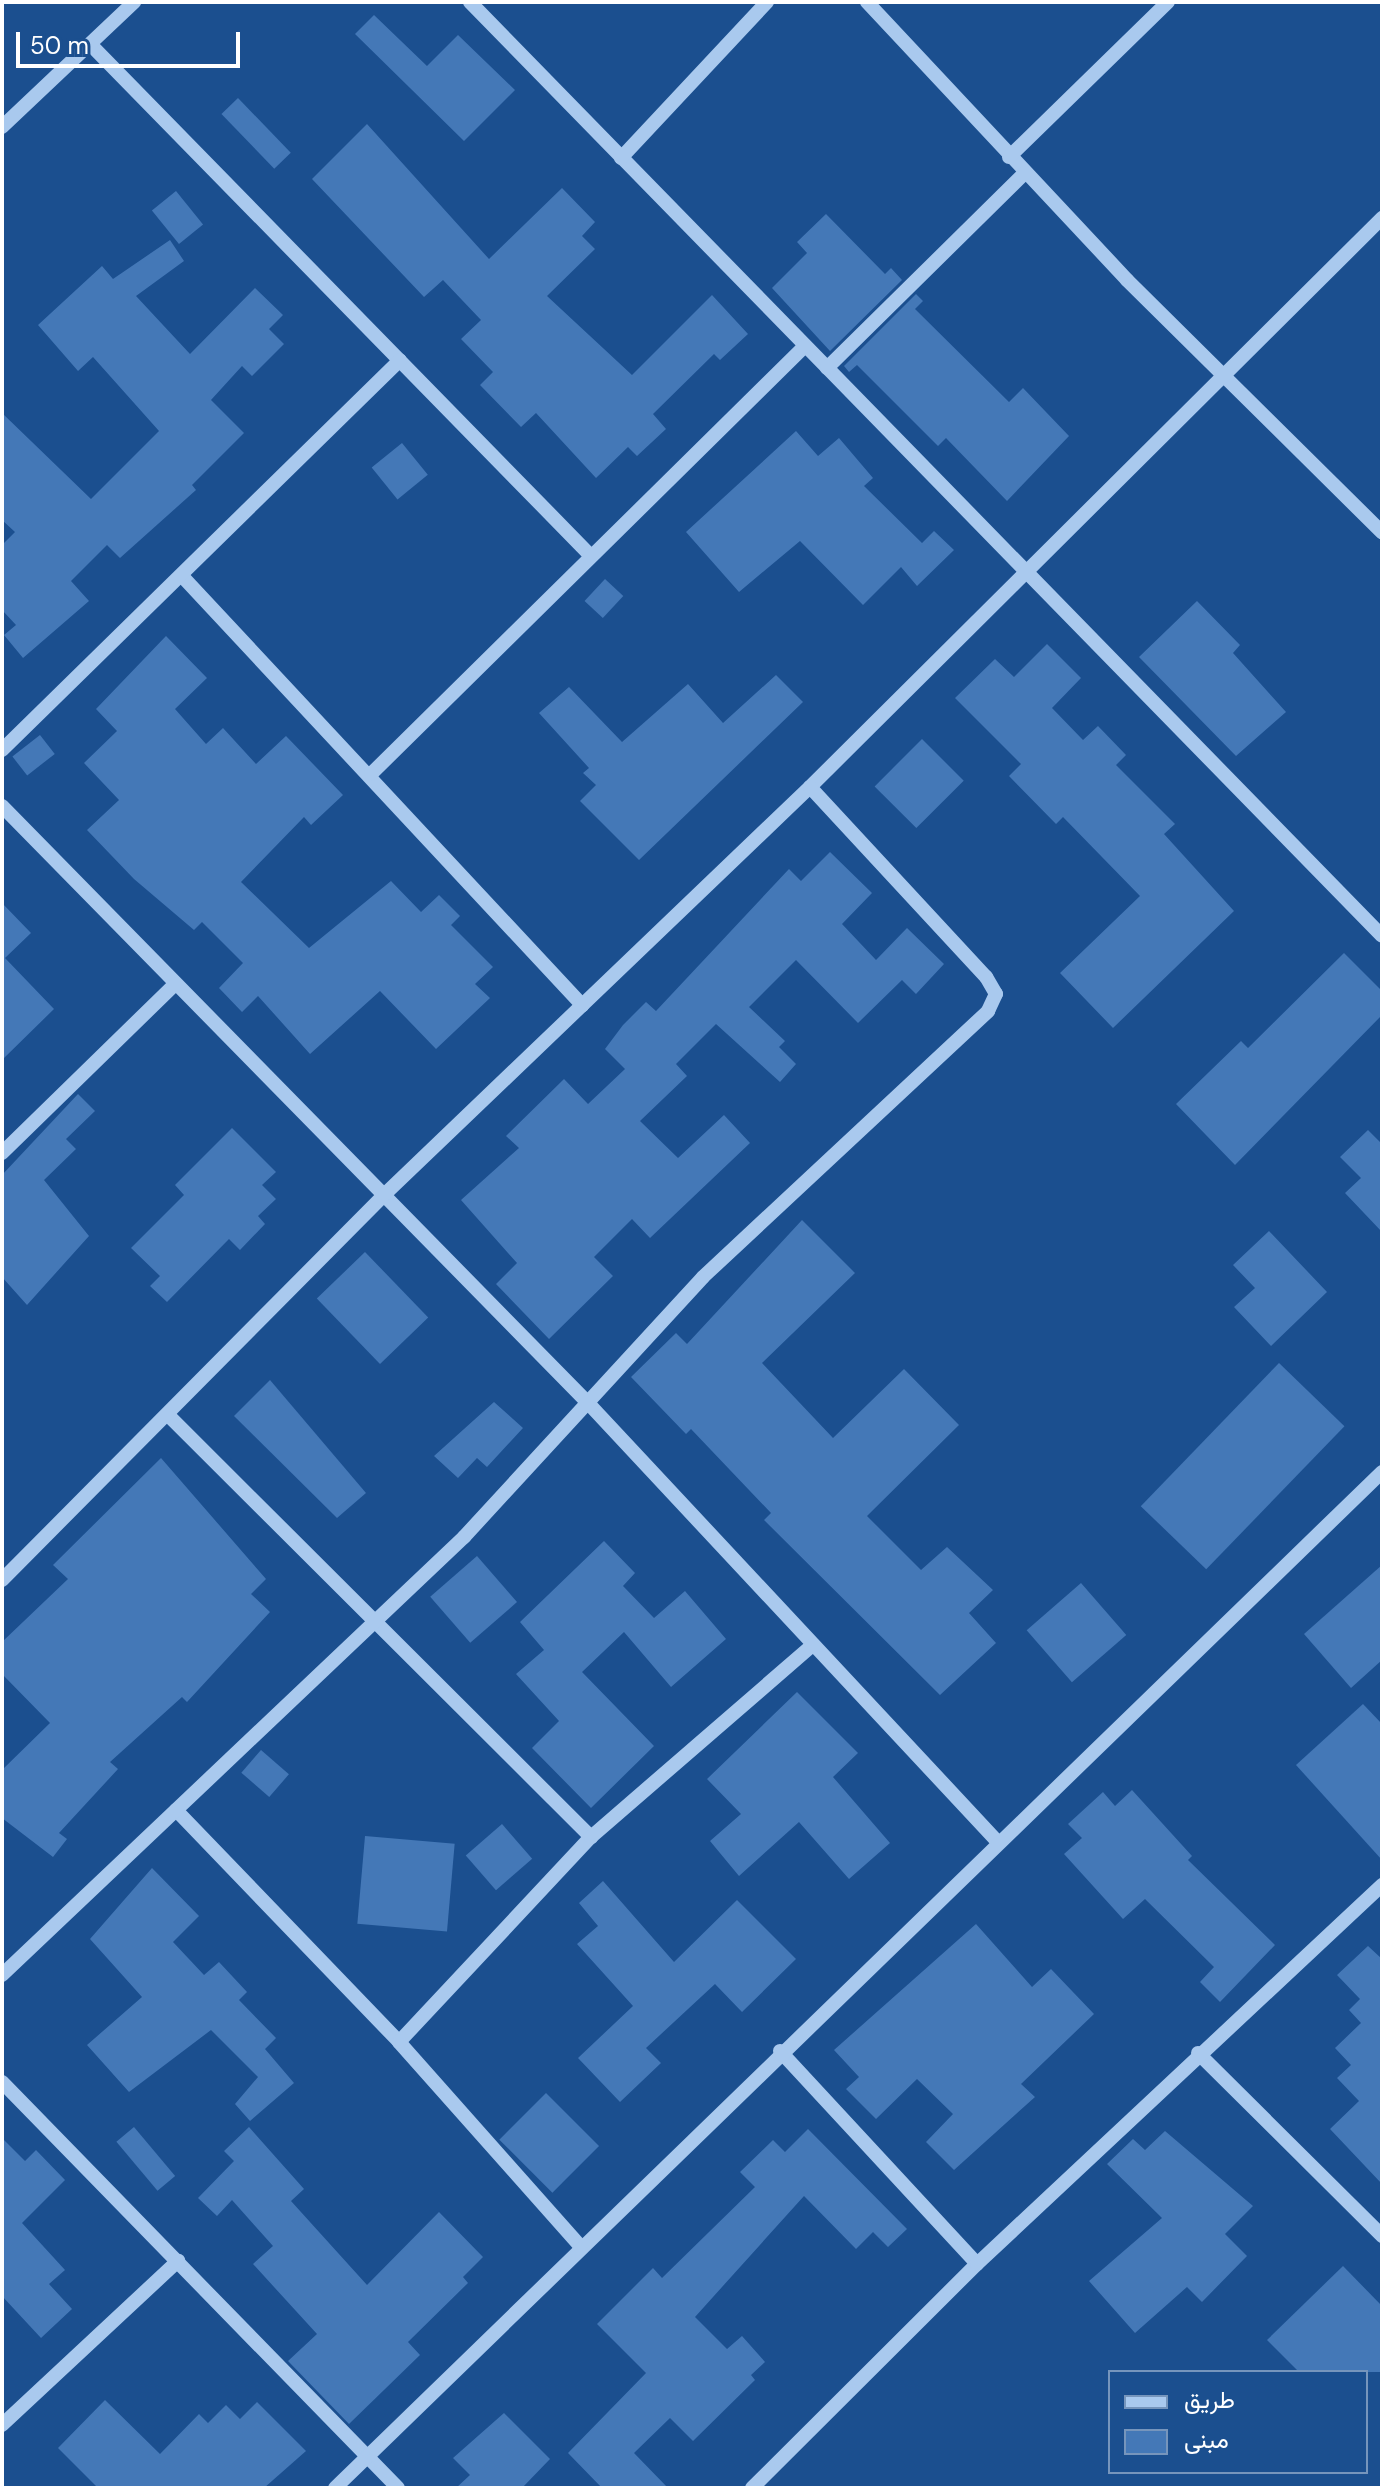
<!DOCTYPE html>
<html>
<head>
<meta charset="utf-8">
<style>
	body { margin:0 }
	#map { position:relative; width:1384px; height:2490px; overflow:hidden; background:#1b4f8f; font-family:"DM Sans",Vazirmatn,sans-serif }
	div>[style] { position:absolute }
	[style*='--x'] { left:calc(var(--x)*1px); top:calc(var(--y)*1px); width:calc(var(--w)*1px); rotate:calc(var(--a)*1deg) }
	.building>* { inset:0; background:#4478b7; transform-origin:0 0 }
	.minor>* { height:14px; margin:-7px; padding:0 7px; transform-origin:7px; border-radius:7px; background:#a9c9ee }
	span { translate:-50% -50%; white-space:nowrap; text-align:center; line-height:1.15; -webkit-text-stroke:7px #1b4f8f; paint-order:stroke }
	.frame { position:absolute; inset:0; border:4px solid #fff; pointer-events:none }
	.legend { position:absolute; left:1108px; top:2370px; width:260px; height:104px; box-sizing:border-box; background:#1b4f8f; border:2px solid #7695bc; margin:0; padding:10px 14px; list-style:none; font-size:24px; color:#fff }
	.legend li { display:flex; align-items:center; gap:16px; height:40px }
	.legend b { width:40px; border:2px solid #7695bc }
	.scale { position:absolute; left:16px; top:32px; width:224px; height:36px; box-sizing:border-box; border:4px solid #fff; border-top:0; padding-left:10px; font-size:24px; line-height:28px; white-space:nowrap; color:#fff; -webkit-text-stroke:6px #1b4f8f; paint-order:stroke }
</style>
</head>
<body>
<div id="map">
	<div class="building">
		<div style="clip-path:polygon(374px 15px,427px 66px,458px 35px,515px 90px,464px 141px,355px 34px)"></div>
		<div style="left:238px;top:98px;width:76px;height:23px;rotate:46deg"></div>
		<div style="clip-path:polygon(367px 124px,489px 259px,562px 188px,595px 222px,582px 236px,595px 249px,547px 296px,632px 375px,712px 295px,748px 334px,720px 360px,714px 354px,653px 414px,666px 429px,637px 456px,628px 447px,596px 478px,536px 413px,521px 427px,480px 385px,493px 372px,461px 339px,481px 320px,443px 280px,424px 297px,312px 179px)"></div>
		<div style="left:176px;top:191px;width:43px;height:31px;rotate:51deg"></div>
		<div style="clip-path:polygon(826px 214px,885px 274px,891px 268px,902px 280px,830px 351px,772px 288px,807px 253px,797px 242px)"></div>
		<div style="clip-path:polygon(170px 240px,184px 261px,136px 296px,190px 354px,255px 288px,283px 315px,269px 329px,284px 344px,252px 376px,242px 366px,211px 400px,244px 433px,192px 485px,196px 490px,120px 558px,107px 545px,71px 581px,89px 601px,23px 658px,4px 635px,16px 625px,2px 610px,2px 545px,15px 532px,2px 520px,2px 413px,91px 499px,159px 431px,93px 357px,78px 371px,38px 325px,102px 266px,113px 279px)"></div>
		<div style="clip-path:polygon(916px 294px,923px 301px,915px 309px,1009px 402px,1023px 388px,1069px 436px,1007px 501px,946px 438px,938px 446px,857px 365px,849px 372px,844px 366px)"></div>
		<div style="clip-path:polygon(796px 431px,818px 456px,839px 438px,873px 478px,864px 486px,922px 543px,934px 531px,954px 550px,917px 586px,901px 567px,863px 605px,800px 541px,739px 592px,686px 532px)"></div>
		<div style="left:402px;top:443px;width:41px;height:39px;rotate:51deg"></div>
		<div style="left:605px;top:579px;width:25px;height:30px;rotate:43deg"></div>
		<div style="clip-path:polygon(1197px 601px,1240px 645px,1233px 653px,1286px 712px,1236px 756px,1139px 657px)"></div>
		<div style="clip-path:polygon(166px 636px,207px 678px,175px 709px,206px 744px,223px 728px,256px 764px,286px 736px,343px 795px,311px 825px,304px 817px,241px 882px,309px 948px,391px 881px,421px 912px,439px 895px,460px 916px,451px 925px,493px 967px,475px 984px,490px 998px,436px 1049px,380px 991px,310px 1054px,258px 996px,242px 1012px,219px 988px,243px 963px,202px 922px,194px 930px,134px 879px,87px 830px,119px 800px,84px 763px,117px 731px,96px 709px)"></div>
		<div style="clip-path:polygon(1047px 644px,1081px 678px,1052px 708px,1083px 740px,1098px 726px,1126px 755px,1116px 765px,1175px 824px,1164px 834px,1234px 911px,1113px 1028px,1060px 973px,1140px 896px,1063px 817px,1056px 824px,1009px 776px,1021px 764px,955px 698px,995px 659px,1014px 677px)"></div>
		<div style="clip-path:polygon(776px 675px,803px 702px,639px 860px,580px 801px,596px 785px,583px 773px,589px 768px,539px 713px,569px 687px,622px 742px,688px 684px,723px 723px)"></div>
		<div style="left:40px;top:735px;width:24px;height:35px;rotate:52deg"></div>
		<div style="left:922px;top:739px;width:59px;height:67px;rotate:45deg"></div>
		<div style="clip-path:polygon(830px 852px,872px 893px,842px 924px,876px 960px,907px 928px,944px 964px,916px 994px,902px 980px,858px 1023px,796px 960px,749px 1007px,785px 1041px,779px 1047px,796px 1064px,780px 1082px,716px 1024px,676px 1064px,687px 1076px,640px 1121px,678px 1158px,724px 1115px,750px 1143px,650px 1238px,632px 1219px,594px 1257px,613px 1276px,549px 1339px,496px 1284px,517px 1263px,461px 1200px,519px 1148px,506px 1136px,564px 1079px,588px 1104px,625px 1069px,605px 1049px,623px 1025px,646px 1002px,656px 1011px,789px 869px,801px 881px)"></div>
		<div style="clip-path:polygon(2px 903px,31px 933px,5px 958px,54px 1009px,2px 1060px)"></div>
		<div style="clip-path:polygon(1344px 953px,1382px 991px,1382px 1015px,1235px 1165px,1176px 1104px,1241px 1041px,1248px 1048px)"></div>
		<div style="clip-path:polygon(78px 1094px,95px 1111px,66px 1139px,76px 1149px,44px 1180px,89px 1236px,27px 1305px,2px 1277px,2px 1175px)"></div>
		<div style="clip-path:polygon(232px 1128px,276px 1172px,262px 1185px,276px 1199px,258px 1216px,265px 1224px,240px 1250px,229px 1239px,167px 1302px,150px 1286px,160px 1276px,131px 1248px,184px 1195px,175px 1185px)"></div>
		<div style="clip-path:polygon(1368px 1130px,1382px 1144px,1382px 1232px,1345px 1193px,1361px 1178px,1340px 1157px)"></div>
		<div style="clip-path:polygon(802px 1220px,855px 1273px,762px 1363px,833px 1438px,904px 1369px,959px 1425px,867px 1516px,921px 1570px,947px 1547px,993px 1590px,969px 1613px,996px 1643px,940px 1695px,764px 1520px,771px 1513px,691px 1429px,686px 1434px,631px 1377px,676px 1333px,687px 1344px)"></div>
		<div style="clip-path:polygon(1269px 1231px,1327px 1292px,1271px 1346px,1234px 1307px,1255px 1288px,1233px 1265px)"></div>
		<div style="left:365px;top:1252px;width:91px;height:67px;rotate:46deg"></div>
		<div style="left:1279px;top:1363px;width:91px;height:199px;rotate:44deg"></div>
		<div style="clip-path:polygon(270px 1380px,366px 1493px,337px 1518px,234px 1416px)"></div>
		<div style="clip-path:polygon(494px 1402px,523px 1428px,487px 1467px,477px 1458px,458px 1478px,434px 1456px)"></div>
		<div style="clip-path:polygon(161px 1458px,266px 1579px,251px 1594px,270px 1612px,187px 1702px,182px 1697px,110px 1762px,118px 1769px,59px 1833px,67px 1839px,53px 1857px,2px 1818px,2px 1770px,50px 1723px,2px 1674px,2px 1642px,68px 1579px,53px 1565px)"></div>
		<div style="clip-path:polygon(604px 1541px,635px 1573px,623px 1586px,654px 1618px,685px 1591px,726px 1639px,671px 1687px,624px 1632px,582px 1672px,654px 1746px,591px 1808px,532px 1748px,559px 1721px,516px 1674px,544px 1650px,520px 1622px)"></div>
		<div style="left:477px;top:1556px;width:61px;height:62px;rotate:49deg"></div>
		<div style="clip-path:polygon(1382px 1565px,1382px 1660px,1351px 1688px,1304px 1634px)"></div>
		<div style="left:1081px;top:1583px;width:69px;height:72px;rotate:49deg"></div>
		<div style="clip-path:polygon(797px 1692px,858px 1753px,833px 1777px,890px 1843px,849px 1879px,799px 1822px,739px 1876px,710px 1841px,741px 1814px,707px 1779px)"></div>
		<div style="clip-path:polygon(1363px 1704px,1382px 1724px,1382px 1860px,1296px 1765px)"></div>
		<div style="left:261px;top:1750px;width:37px;height:30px;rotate:41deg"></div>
		<div style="clip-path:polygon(1132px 1790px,1192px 1856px,1188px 1860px,1275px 1945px,1220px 2002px,1200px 1982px,1214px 1967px,1145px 1899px,1123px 1919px,1064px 1854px,1082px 1838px,1068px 1824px,1103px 1792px,1115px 1806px)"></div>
		<div style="left:502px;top:1824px;width:46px;height:48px;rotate:49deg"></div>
		<div style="left:365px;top:1836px;width:90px;height:88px;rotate:5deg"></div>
		<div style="clip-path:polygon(152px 1868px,199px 1916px,173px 1942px,204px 1975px,219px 1962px,247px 1992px,239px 2000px,276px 2038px,265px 2049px,294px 2083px,250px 2121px,235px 2104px,258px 2077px,211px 2030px,129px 2092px,87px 2045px,142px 1997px,90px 1939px)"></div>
		<div style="clip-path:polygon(603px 1881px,674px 1962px,737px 1900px,796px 1959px,742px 2012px,715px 1984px,646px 2048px,661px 2063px,620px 2102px,578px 2058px,633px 2006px,577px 1944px,598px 1926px,579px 1903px)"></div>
		<div style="clip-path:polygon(976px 1924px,1032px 1987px,1051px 1969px,1094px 2014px,1021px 2084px,1035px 2097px,954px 2170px,926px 2142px,953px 2114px,917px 2079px,876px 2119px,846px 2089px,859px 2077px,834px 2050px)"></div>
		<div style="clip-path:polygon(1368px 1946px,1382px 1959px,1382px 2184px,1330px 2129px,1359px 2101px,1337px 2078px,1351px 2065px,1335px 2048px,1361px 2023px,1349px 2010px,1360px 1999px,1337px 1975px)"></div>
		<div style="left:546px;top:2093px;width:75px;height:66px;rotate:45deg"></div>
		<div style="left:134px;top:2127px;width:64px;height:23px;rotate:50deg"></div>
		<div style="clip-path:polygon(249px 2127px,304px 2189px,291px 2201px,367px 2285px,439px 2212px,483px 2257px,463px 2277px,468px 2283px,408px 2342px,420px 2355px,349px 2424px,288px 2361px,317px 2334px,253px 2264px,273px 2246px,232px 2200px,217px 2216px,198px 2198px,234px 2161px,224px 2151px)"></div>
		<div style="clip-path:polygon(808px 2129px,907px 2229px,888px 2247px,873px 2232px,856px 2249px,804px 2196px,695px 2317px,727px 2349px,742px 2336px,765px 2362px,751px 2375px,755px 2380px,693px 2441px,670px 2418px,634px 2453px,668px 2488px,602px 2488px,568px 2453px,646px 2373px,597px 2324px,653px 2268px,662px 2278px,755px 2187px,740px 2172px,773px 2140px,785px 2152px)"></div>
		<div style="clip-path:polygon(1165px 2131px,1253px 2206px,1225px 2234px,1247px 2256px,1202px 2302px,1187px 2287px,1135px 2333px,1089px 2281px,1162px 2218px,1107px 2164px,1133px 2139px,1145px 2150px)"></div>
		<div style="clip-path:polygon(2px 2138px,25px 2161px,36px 2150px,65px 2180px,22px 2223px,65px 2270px,49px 2284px,72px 2309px,41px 2338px,2px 2296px)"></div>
		<div style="clip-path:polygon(1343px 2266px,1382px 2306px,1382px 2372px,1299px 2372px,1267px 2340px)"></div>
		<div style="clip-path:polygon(105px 2400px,160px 2454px,199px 2414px,208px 2423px,226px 2405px,240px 2419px,257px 2402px,306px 2451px,264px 2488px,98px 2488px,58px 2448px)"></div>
		<div style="clip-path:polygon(504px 2413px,550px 2459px,522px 2488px,456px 2488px,470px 2475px,453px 2458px)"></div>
	</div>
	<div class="minor">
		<div style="--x:470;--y:2;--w:1305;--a:45.68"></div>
		<div style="--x:867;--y:2;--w:381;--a:46.9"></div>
		<div style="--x:1127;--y:280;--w:359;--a:44.7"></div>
		<div style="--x:90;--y:44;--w:715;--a:45.62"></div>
		<div style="--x:2;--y:127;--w:182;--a:-43.4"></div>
		<div style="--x:1009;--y:157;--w:222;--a:-44.3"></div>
		<div style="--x:621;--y:158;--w:214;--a:-46.9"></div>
		<div style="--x:827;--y:368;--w:278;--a:-44.6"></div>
		<div style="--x:182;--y:576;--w:587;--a:47"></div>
		<div style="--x:2;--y:750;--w:557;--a:-44.42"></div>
		<div style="--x:371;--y:774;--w:608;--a:-44.6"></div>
		<div style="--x:2;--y:806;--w:838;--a:45.53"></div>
		<div style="--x:589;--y:1404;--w:596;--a:46.97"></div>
		<div style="--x:2;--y:1153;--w:242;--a:-44.3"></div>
		<div style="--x:170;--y:1417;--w:595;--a:44.93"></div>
		<div style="--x:2;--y:1580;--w:544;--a:-45.22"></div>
		<div style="--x:385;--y:1194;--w:588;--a:-43.76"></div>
		<div style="--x:810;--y:787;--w:807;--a:-44.85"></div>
		<div style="--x:176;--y:1810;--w:322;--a:46.1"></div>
		<div style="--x:399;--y:2042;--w:274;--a:48.4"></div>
		<div style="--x:2;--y:1975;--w:637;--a:-43.47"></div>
		<div style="--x:464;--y:1537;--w:353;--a:-47.4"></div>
		<div style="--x:703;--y:1277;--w:390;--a:-43"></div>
		<div style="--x:988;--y:1011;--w:19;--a:-65"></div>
		<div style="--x:996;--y:994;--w:20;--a:-120"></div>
		<div style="--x:986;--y:977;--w:259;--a:-132.8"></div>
		<div style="--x:399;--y:2042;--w:281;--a:-46.9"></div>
		<div style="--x:591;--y:1837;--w:294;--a:-40.9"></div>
		<div style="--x:780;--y:2051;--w:290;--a:47.2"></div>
		<div style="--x:1198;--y:2053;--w:260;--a:44.8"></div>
		<div style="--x:2;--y:2082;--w:567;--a:45.71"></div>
		<div style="--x:2;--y:2425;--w:241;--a:-43"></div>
		<div style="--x:335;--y:2488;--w:1459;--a:-44.14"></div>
		<div style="--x:752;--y:2488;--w:317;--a:-44.9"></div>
		<div style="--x:977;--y:2264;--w:555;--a:-43.1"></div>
	</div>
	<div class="frame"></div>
	<ul class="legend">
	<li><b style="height:10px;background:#a9c9ee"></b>طريق</li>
	<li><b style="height:22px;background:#4478b7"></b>مبنى</li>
	</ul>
	<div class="scale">50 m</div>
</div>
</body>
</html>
